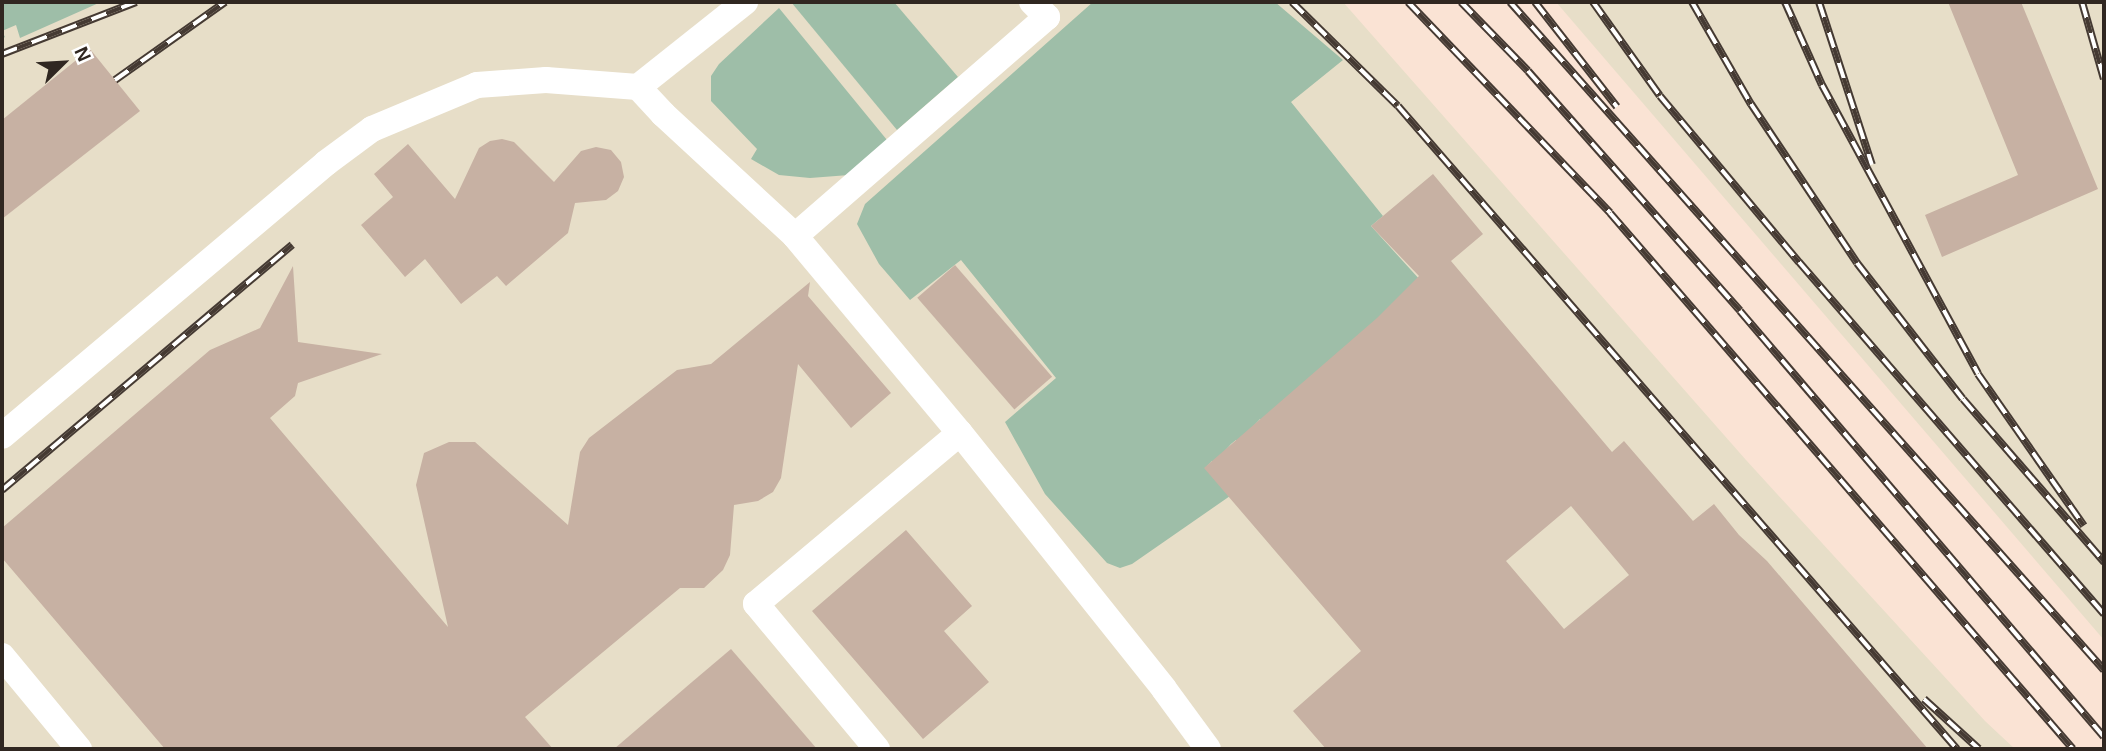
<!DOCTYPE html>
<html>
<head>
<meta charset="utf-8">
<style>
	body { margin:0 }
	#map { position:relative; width:2106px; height:751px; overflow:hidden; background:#fae3d4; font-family:Helvetica,sans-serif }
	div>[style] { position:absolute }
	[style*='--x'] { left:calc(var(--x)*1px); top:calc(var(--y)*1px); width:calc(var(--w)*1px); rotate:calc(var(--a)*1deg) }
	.industrial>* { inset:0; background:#e7dec8 }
	.green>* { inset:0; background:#9ebea8 }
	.building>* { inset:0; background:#c7b1a3; transform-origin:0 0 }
	.lane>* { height:26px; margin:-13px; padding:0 13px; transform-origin:13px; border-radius:13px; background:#fff }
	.rail>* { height:8px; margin-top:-4px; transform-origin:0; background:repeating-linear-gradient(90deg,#fff 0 16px,#453a33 0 32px); box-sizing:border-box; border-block:2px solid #453a33 }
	span { translate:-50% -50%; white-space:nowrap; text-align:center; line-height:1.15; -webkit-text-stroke:5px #fff; paint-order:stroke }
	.frame { position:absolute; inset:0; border:4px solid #302721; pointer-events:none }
	.north { position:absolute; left:28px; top:28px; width:70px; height:70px; -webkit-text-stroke:5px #fff; paint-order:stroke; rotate:66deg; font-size:19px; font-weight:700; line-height:28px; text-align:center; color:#302721 }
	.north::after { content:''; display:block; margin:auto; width:24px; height:32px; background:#302721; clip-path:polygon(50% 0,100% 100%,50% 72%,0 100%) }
</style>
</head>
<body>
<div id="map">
	<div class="industrial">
		<div style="clip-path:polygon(2px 2px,1343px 2px,1746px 460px,1985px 721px,2015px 749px,2px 749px)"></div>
		<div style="clip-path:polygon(1556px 2px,2104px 2px,2104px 640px)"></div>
	</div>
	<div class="green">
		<div style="clip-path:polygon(2px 2px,101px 2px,20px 38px,16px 25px,2px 31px,5px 37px,2px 39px)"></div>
		<div style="clip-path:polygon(791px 2px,894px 2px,958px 77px,897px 130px)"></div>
		<div style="clip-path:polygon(1093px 2px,1275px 2px,1343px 60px,1291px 102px,1383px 216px,1371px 226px,1421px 281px,1263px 421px,1260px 419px,1239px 442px,1236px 440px,1231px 444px,1214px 463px,1212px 461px,1207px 466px,1230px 496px,1132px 564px,1120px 568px,1107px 563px,1045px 494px,1005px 422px,1056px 378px,961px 260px,910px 300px,879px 264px,857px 224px,865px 204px)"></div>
		<div style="clip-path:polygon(779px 8px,887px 140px,849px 175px,810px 178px,779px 175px,751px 159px,757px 149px,711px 101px,711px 76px,719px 64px)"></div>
	</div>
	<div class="building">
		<div style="clip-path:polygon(1948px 2px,2021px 2px,2098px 189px,1942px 257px,1925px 215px,2018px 175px)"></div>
		<div style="clip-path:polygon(90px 49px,140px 111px,2px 219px,2px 120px)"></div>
		<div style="clip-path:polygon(502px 139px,514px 142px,554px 182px,581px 151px,596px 147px,611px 150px,621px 162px,624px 177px,618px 191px,606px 200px,575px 203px,568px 233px,506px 286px,497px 276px,461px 304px,425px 259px,405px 277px,361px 225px,393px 197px,374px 174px,408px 144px,455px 199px,479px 148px,490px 141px)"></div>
		<div style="clip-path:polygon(evenodd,1433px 174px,1483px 234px,1451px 261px,1612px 452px,1624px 441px,1693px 521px,1714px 504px,1739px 535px,1767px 561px,1928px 749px,1326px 749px,1293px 711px,1361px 651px,1204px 468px,1377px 318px,1419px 276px,1371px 226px,1433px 174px,1571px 506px,1629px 575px,1564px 629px,1506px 561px,1571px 506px)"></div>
		<div style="left:955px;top:265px;width:148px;height:50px;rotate:49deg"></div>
		<div style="clip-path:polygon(293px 266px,298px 342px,382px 354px,298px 383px,295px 396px,270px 418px,448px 627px,416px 485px,424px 453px,449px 442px,475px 442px,568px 525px,580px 452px,589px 438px,677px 370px,711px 364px,810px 282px,808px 296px,891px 393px,851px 428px,798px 364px,781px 478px,773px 492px,758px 501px,734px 505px,730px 555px,723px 570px,704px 588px,680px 588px,525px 717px,553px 749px,165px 749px,2px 558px,2px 528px,210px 350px,260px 328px)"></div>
		<div style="clip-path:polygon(906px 530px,972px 606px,944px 631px,989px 682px,923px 739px,812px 611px)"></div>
		<div style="clip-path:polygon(731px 649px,817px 749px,614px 749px,692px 682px)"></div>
	</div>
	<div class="lane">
		<div style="--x:638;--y:87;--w:137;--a:-38.5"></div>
		<div style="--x:795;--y:236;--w:334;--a:-41"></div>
		<div style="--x:1047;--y:17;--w:21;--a:-135"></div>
		<div style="--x:2;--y:436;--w:424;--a:-40.1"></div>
		<div style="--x:326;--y:163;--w:57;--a:-36.5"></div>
		<div style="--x:372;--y:129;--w:114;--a:-22.7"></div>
		<div style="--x:477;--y:85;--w:69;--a:-4.1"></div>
		<div style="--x:546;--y:80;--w:92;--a:4.4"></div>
		<div style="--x:638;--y:87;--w:37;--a:47"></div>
		<div style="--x:663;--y:114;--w:180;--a:42.7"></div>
		<div style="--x:795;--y:236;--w:257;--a:50.1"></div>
		<div style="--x:960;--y:433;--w:327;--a:51.4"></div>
		<div style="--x:1164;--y:689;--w:74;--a:53.7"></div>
		<div style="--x:2;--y:656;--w:121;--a:50.4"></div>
		<div style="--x:877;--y:749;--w:189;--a:-129.8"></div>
		<div style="--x:756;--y:604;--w:266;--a:-40"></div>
	</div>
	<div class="rail">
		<div style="--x:1292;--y:2;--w:148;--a:44.5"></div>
		<div style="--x:1398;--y:106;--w:852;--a:49"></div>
		<div style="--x:1408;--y:2;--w:292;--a:46.2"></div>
		<div style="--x:1610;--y:213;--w:708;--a:49.18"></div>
		<div style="--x:1461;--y:2;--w:96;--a:45.8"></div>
		<div style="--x:1528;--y:71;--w:320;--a:48.5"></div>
		<div style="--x:1740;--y:311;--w:560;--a:49.49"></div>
		<div style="--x:1510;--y:2;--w:894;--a:48.36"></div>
		<div style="--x:1535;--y:2;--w:133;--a:52"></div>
		<div style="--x:1593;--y:2;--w:115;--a:54.5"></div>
		<div style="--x:1660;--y:96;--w:217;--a:50.1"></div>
		<div style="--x:1799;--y:262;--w:466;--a:49.1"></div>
		<div style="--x:1692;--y:2;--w:118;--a:60"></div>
		<div style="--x:1751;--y:104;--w:191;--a:56.3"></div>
		<div style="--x:1857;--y:263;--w:172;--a:52.1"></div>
		<div style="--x:1963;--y:399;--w:216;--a:49.1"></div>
		<div style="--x:1785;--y:2;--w:91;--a:66"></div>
		<div style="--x:1822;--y:85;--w:328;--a:61.6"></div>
		<div style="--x:1978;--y:374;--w:185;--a:55.1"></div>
		<div style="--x:1819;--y:2;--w:171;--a:72"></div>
		<div style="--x:2082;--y:2;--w:80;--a:74.1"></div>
		<div style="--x:2;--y:54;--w:144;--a:-21.2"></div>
		<div style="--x:115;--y:80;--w:135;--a:-35.3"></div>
		<div style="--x:2;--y:490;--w:380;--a:-40.2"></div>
		<div style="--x:1924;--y:699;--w:74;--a:42.3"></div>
	</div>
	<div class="frame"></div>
	<div class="north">N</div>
</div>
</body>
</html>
